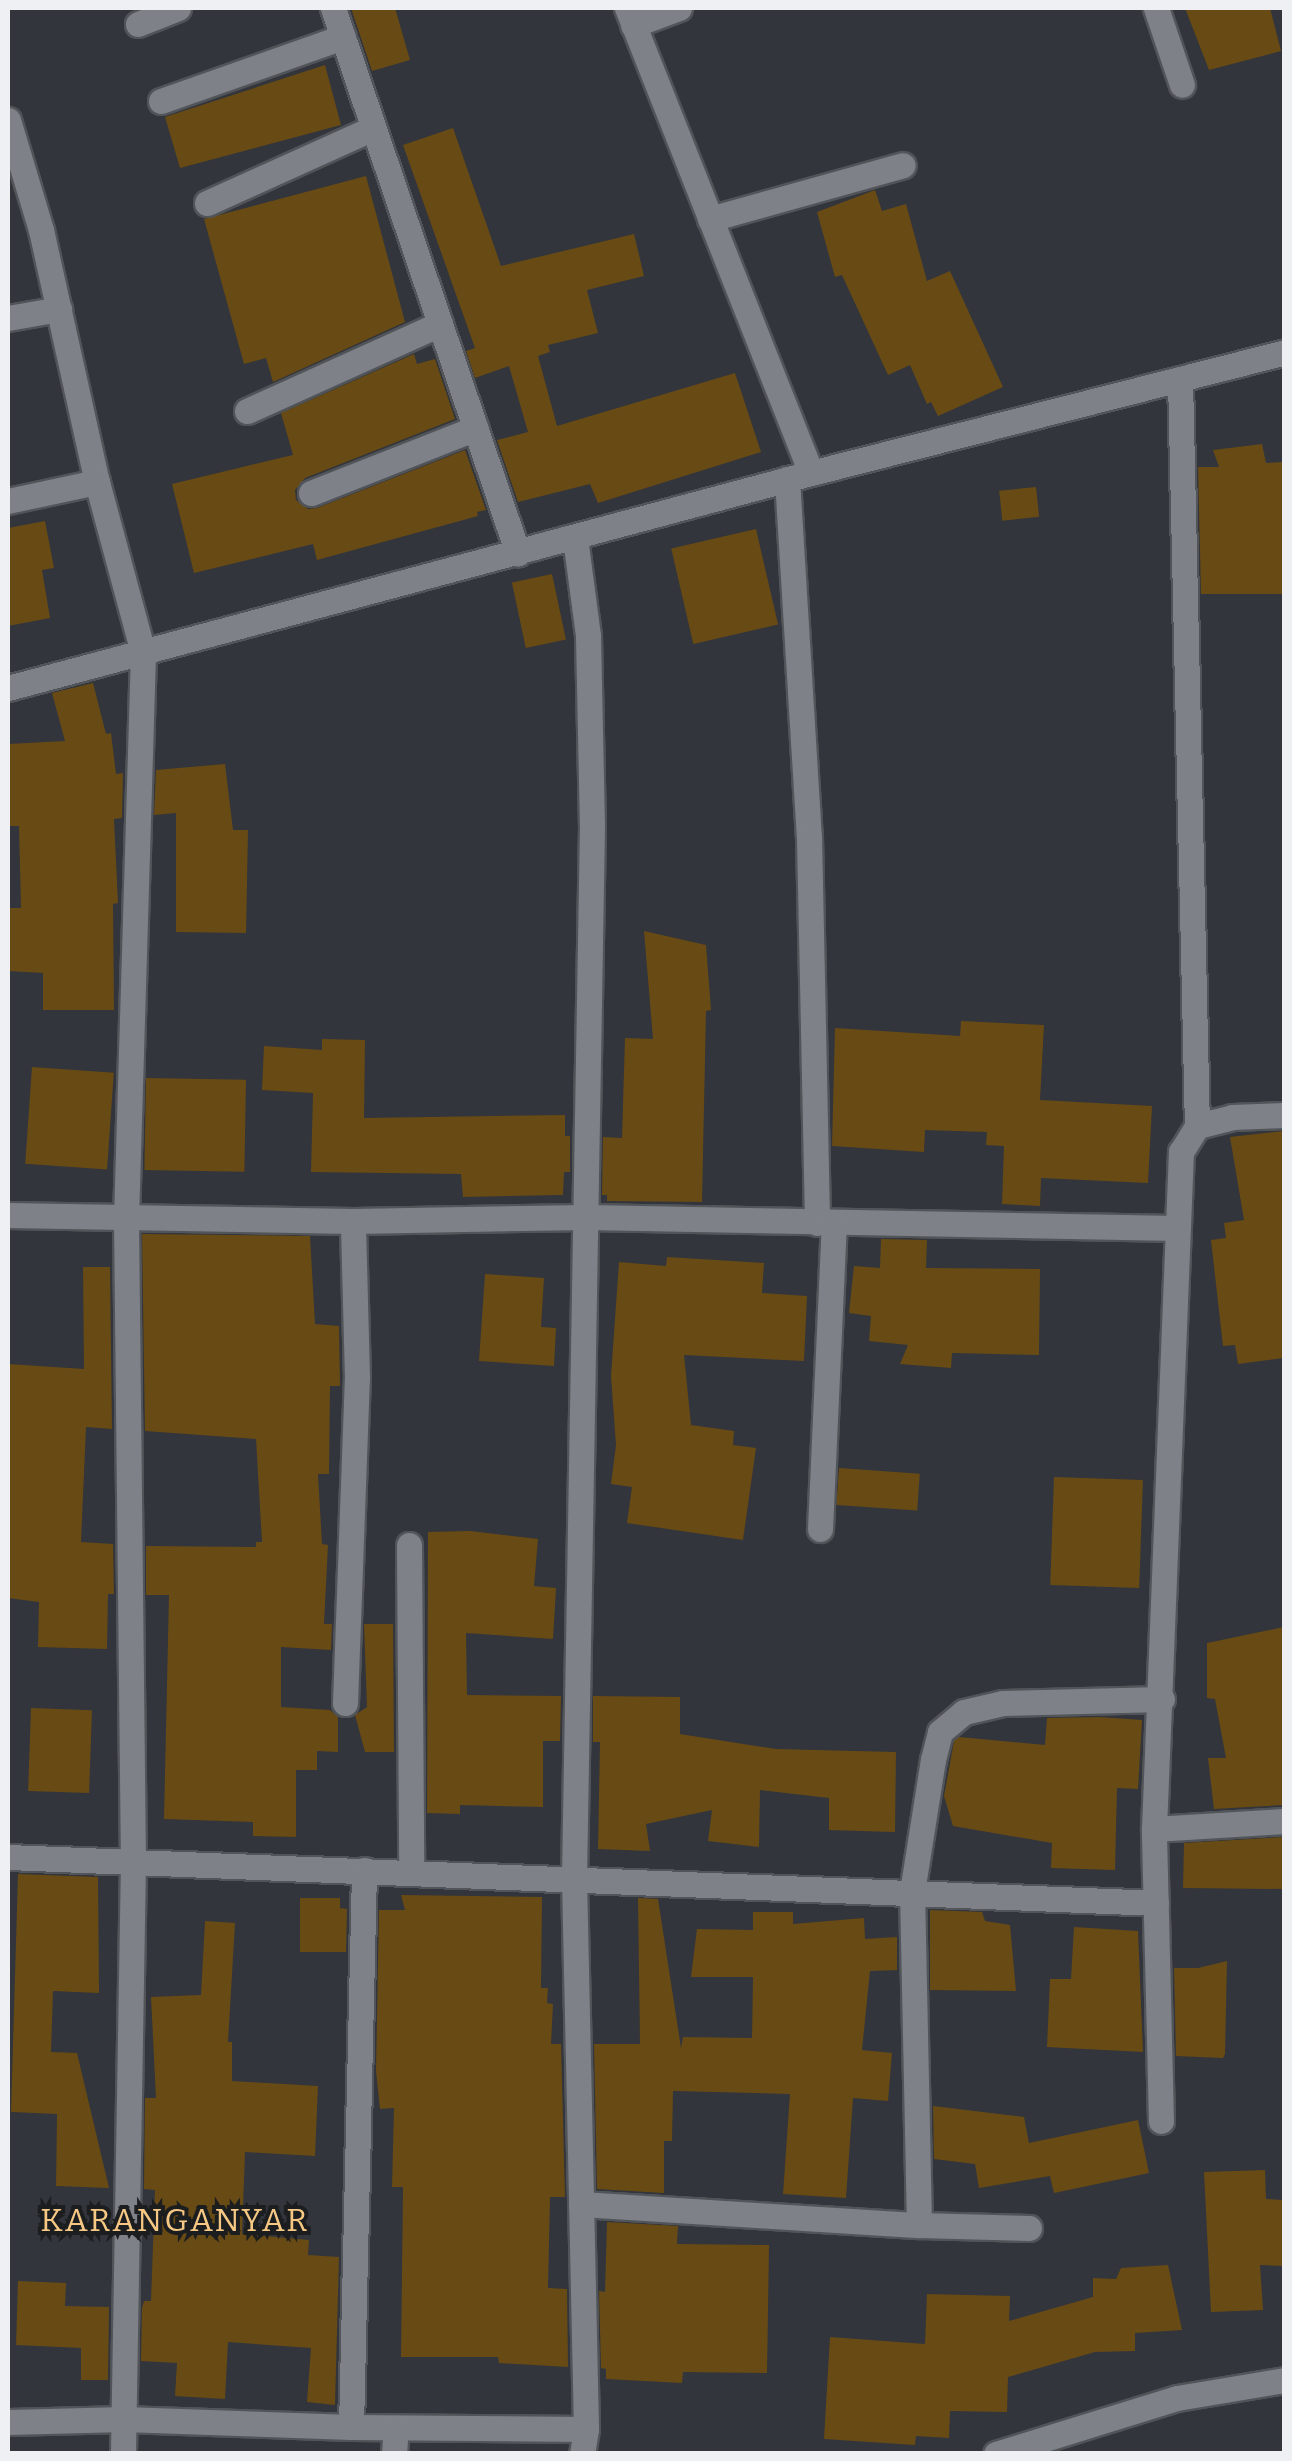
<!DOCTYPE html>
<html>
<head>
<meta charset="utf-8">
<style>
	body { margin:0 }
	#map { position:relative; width:1292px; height:2461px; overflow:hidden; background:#32353b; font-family:Bitter,serif }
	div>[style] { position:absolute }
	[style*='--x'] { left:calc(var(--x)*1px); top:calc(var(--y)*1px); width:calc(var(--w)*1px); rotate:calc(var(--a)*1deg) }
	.building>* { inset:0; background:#684a15; transform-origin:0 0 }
	.roads { filter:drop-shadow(2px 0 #515458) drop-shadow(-2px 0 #515458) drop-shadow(0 2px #515458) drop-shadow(0 -2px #515458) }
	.minor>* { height:25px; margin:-12.5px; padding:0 12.5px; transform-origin:12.5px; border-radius:12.5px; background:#7e8288 }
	span { translate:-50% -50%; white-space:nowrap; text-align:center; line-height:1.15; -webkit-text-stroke:8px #1b1d1f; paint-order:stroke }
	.quarter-label { font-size:32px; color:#f6c884; letter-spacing:2.5px }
	.frame { position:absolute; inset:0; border:10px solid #eef0f3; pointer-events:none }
</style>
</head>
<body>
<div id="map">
	<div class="building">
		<div style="clip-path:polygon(351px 8px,395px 8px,410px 60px,372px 71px)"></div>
		<div style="clip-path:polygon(1185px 8px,1270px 8px,1281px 51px,1209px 70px)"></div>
		<div style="clip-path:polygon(325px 65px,341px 125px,180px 168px,165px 117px)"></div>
		<div style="clip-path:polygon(453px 128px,501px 266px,634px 234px,644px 276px,587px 290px,598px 333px,548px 345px,550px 352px,538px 356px,557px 426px,735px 373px,761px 452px,598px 503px,590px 484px,518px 502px,497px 440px,528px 432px,509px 366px,475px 378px,466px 351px,475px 348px,403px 145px)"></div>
		<div style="clip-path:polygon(366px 176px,405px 322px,273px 382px,266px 358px,244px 364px,204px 219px)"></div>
		<div style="clip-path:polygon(875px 190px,882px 211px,906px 204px,927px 281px,950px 271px,1003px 387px,938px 416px,931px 402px,927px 404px,910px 365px,888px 375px,842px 275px,835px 277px,817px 212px)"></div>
		<div style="clip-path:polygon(414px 354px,417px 364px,435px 359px,455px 419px,305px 478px,295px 490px,296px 500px,308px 509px,317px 508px,465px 450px,486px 510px,477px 512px,478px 516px,317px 560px,313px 544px,194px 573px,172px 484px,293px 455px,281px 413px)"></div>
		<div style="clip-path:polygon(1262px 444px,1266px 463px,1284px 462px,1284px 594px,1201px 594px,1198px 467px,1219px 467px,1213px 450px)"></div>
		<div style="left:1036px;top:487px;width:30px;height:37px;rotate:84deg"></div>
		<div style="clip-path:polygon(45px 521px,54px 568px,42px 570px,50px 618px,8px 626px,8px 528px)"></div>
		<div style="left:756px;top:529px;width:98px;height:87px;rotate:77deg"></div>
		<div style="left:552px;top:574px;width:67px;height:41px;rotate:78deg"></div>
		<div style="clip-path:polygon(93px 683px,106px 734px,111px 733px,116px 774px,123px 773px,122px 818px,114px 819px,118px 903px,113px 904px,114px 1010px,43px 1010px,43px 973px,8px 971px,8px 908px,21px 908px,19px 826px,8px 826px,8px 744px,65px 741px,52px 693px)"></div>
		<div style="clip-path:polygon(225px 764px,233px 830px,248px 830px,246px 933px,176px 932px,176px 813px,154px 815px,156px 770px)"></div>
		<div style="clip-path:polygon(644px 931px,706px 945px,711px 1010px,706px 1011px,702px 1202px,607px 1201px,607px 1195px,602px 1195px,603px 1137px,622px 1138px,625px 1038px,653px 1039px)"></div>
		<div style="clip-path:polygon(961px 1021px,1044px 1025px,1040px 1100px,1152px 1106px,1148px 1183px,1041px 1178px,1040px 1206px,1002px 1204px,1004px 1146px,986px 1145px,987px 1132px,925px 1130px,924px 1152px,832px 1146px,835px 1028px,960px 1036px)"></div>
		<div style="clip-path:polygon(322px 1039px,365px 1040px,364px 1118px,565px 1115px,565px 1136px,570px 1136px,570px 1172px,564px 1172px,563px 1195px,463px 1197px,461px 1174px,311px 1172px,313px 1093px,262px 1090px,264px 1046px,322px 1050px)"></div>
		<div style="left:32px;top:1067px;width:82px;height:97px;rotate:4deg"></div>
		<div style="left:146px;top:1078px;width:100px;height:92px;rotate:1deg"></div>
		<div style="clip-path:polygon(1284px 1131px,1284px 1358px,1238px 1364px,1235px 1345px,1223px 1346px,1211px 1240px,1226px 1238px,1224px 1223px,1244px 1220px,1230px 1137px)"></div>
		<div style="clip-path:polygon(142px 1234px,310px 1236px,315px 1324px,339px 1326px,340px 1386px,330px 1386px,329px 1474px,318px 1474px,322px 1544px,328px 1545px,324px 1624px,332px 1624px,331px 1650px,281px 1647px,281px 1707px,330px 1710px,338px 1717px,338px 1752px,317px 1751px,317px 1770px,296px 1770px,296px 1837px,253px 1836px,253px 1822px,164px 1819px,169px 1595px,146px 1595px,146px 1546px,256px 1547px,256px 1542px,262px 1542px,256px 1439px,145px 1431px)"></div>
		<div style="clip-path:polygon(881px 1239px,927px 1240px,926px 1268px,1040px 1269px,1039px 1355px,952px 1353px,951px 1368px,900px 1364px,908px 1345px,869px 1341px,871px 1316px,849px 1313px,854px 1266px,880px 1268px)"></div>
		<div style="clip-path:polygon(667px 1257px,764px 1263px,762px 1293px,807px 1296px,804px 1361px,684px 1355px,691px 1425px,734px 1431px,733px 1445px,756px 1448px,743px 1540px,627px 1523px,632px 1487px,611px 1484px,616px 1445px,611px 1376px,619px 1262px,666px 1266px)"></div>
		<div style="clip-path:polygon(83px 1267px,110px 1267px,112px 1429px,86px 1427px,81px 1542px,113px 1544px,114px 1594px,108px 1594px,107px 1649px,38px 1647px,39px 1602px,8px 1598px,8px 1364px,84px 1369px)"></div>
		<div style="clip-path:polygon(485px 1274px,544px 1278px,541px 1327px,556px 1328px,554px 1366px,479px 1361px)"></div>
		<div style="left:839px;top:1468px;width:81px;height:37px;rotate:4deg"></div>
		<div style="left:1054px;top:1477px;width:89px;height:108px;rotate:2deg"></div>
		<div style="clip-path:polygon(470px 1531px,538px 1539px,534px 1586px,556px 1588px,553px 1639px,466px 1633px,467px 1695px,561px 1696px,560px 1741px,543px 1741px,543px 1807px,460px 1805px,460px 1814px,427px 1813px,428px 1532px)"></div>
		<div style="clip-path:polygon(364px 1624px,393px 1624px,394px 1752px,365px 1752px,355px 1715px,367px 1707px)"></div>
		<div style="clip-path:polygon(1284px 1627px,1284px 1805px,1214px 1809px,1208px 1758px,1226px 1758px,1215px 1699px,1207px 1698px,1207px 1643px)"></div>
		<div style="clip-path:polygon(593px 1696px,680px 1697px,680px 1734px,776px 1749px,896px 1752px,895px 1832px,829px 1830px,829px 1798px,760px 1790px,759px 1847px,708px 1841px,712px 1810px,646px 1824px,650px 1851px,598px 1849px,600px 1742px,593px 1742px)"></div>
		<div style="left:31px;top:1708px;width:61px;height:83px;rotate:2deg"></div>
		<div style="clip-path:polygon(1099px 1717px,1142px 1720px,1138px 1789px,1117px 1788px,1115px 1870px,1051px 1868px,1052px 1843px,953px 1826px,944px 1796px,954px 1741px,959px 1737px,1045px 1745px,1047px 1718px)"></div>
		<div style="clip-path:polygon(1284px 1837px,1284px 1889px,1183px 1888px,1184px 1843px)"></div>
		<div style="clip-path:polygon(18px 1874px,98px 1877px,99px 1993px,53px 1991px,51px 2052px,77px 2053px,109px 2188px,56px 2186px,57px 2114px,11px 2112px)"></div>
		<div style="clip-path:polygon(401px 1895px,542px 1897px,541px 1988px,548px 1988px,547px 2003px,553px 2004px,551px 2044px,561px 2044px,565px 2197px,550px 2197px,548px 2288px,567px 2289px,568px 2367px,499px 2363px,498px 2357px,401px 2357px,403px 2187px,392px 2187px,394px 2108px,380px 2109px,376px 2071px,379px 1910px,405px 1910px)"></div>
		<div style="clip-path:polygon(300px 1898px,340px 1898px,340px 1908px,347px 1909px,346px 1952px,300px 1952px)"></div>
		<div style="clip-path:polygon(638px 1898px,658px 1899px,681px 2048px,683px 2037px,752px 2038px,753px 1977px,691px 1977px,697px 1929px,753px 1930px,753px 1912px,793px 1912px,793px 1924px,864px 1918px,865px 1939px,897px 1937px,897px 1970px,870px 1971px,862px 2050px,892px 2053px,888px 2101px,853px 2098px,846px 2198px,783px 2194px,790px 2094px,673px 2091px,672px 2141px,664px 2141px,664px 2193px,597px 2189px,594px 2044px,640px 2044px)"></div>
		<div style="clip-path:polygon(930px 1910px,982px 1912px,985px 1921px,1010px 1925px,1016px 1991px,930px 1990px)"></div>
		<div style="clip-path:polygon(205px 1921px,235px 1923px,228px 2042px,232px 2042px,232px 2081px,318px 2086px,315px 2156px,245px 2152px,242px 2234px,309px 2240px,308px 2255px,339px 2257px,335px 2405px,307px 2402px,311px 2348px,228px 2342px,225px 2399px,175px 2396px,177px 2363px,141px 2361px,142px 2308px,144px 2301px,151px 2301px,155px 2190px,144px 2189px,145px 2098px,156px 2098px,151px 1997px,201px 1995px)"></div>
		<div style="clip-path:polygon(1074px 1927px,1138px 1931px,1143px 2052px,1047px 2047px,1050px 1979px,1071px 1979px)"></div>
		<div style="clip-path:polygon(1227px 1961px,1225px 2054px,1223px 2058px,1176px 2056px,1174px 1968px,1198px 1968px)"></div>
		<div style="clip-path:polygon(933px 2106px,1024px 2117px,1029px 2143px,1138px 2120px,1149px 2173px,1054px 2193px,1050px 2176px,979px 2188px,975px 2164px,934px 2159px)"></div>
		<div style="clip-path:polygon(1265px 2170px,1266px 2199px,1284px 2200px,1284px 2266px,1260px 2265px,1263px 2310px,1211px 2312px,1204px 2172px)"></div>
		<div style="clip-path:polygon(607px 2222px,678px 2226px,677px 2244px,769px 2245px,767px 2373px,683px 2372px,682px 2383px,606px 2379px,606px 2369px,601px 2368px,599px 2291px,605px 2292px)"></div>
		<div style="clip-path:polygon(1168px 2265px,1182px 2330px,1135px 2333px,1135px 2351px,1095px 2352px,1008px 2377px,1007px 2412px,950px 2411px,949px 2438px,916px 2436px,915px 2445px,824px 2439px,830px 2337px,925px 2344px,927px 2294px,1010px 2296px,1009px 2321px,1093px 2297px,1093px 2278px,1116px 2279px,1121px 2268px)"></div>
		<div style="clip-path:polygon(18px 2281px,66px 2283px,65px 2306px,109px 2307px,108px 2380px,81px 2380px,81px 2348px,16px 2345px)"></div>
	</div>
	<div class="roads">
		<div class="minor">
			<div style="--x:333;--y:8;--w:576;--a:71.28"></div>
			<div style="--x:627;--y:8;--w:500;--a:68.41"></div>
			<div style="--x:1156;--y:8;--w:81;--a:71.3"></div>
			<div style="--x:138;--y:24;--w:43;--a:-21.8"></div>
			<div style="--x:633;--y:25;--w:49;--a:-20.3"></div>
			<div style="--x:161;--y:101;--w:193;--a:-19.4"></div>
			<div style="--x:8;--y:120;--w:115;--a:73.3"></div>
			<div style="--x:41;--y:230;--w:258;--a:77.5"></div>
			<div style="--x:97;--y:482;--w:177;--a:74.9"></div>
			<div style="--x:143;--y:653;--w:566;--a:91.72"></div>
			<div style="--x:126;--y:1219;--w:642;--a:89.38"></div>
			<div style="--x:133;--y:1861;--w:593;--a:90.97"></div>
			<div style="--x:207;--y:203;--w:182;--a:-24.3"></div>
			<div style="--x:710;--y:219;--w:200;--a:-15.6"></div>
			<div style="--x:8;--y:318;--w:52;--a:-10"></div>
			<div style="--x:1180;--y:379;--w:747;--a:88.7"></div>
			<div style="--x:247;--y:411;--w:212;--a:-24.3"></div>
			<div style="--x:787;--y:479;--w:359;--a:86.5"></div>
			<div style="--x:809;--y:837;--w:386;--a:88.8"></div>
			<div style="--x:311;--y:493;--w:177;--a:-21.5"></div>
			<div style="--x:8;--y:501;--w:91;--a:-12.1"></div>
			<div style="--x:575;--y:538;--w:99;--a:82.4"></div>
			<div style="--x:588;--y:636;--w:190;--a:88.8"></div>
			<div style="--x:592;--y:826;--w:1052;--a:90.98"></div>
			<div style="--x:574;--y:1878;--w:551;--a:88.75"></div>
			<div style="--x:586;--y:2429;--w:25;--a:99"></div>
			<div style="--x:8;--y:688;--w:831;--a:-14.99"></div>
			<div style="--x:811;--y:473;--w:488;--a:-14.3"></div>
			<div style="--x:8;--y:1215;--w:345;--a:1"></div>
			<div style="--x:353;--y:1221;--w:233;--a:-1"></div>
			<div style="--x:586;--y:1217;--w:591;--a:1.07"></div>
			<div style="--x:820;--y:1529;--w:306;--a:-87.4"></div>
			<div style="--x:409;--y:1545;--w:327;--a:89.6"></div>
			<div style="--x:345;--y:1703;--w:325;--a:-87.9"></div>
			<div style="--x:357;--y:1378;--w:157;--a:-91.5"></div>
			<div style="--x:1154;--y:1829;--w:130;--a:-3.5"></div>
			<div style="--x:8;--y:1857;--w:1149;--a:2.29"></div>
			<div style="--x:1161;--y:2121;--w:292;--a:-91.4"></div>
			<div style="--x:1154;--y:1829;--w:678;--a:-87.72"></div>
			<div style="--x:1181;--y:1152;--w:31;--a:-58"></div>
			<div style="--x:1197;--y:1126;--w:36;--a:-14"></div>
			<div style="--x:1232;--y:1117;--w:52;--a:-2.2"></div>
			<div style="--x:581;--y:2204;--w:339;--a:3.6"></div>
			<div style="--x:1029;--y:2228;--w:110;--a:-178.4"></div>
			<div style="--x:919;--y:2225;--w:333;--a:-91.2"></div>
			<div style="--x:912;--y:1892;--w:134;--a:-81"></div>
			<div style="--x:933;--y:1760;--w:29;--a:-76"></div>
			<div style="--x:940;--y:1732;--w:31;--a:-40"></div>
			<div style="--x:964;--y:1712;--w:40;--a:-13"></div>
			<div style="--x:1003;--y:1703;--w:159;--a:-1.4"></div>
			<div style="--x:8;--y:2422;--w:116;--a:-1.5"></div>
			<div style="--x:124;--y:2419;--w:227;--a:2"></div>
			<div style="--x:351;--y:2427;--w:235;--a:0.5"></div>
			<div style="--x:351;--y:2427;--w:557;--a:-88.66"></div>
			<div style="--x:394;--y:2454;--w:26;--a:-86"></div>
			<div style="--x:996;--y:2454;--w:189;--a:-17.2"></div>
			<div style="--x:1177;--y:2398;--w:109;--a:-9.5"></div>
		</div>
	</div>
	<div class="quarter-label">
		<span style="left:175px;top:2220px">KARANGANYAR</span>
	</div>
	<div class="frame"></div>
</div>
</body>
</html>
